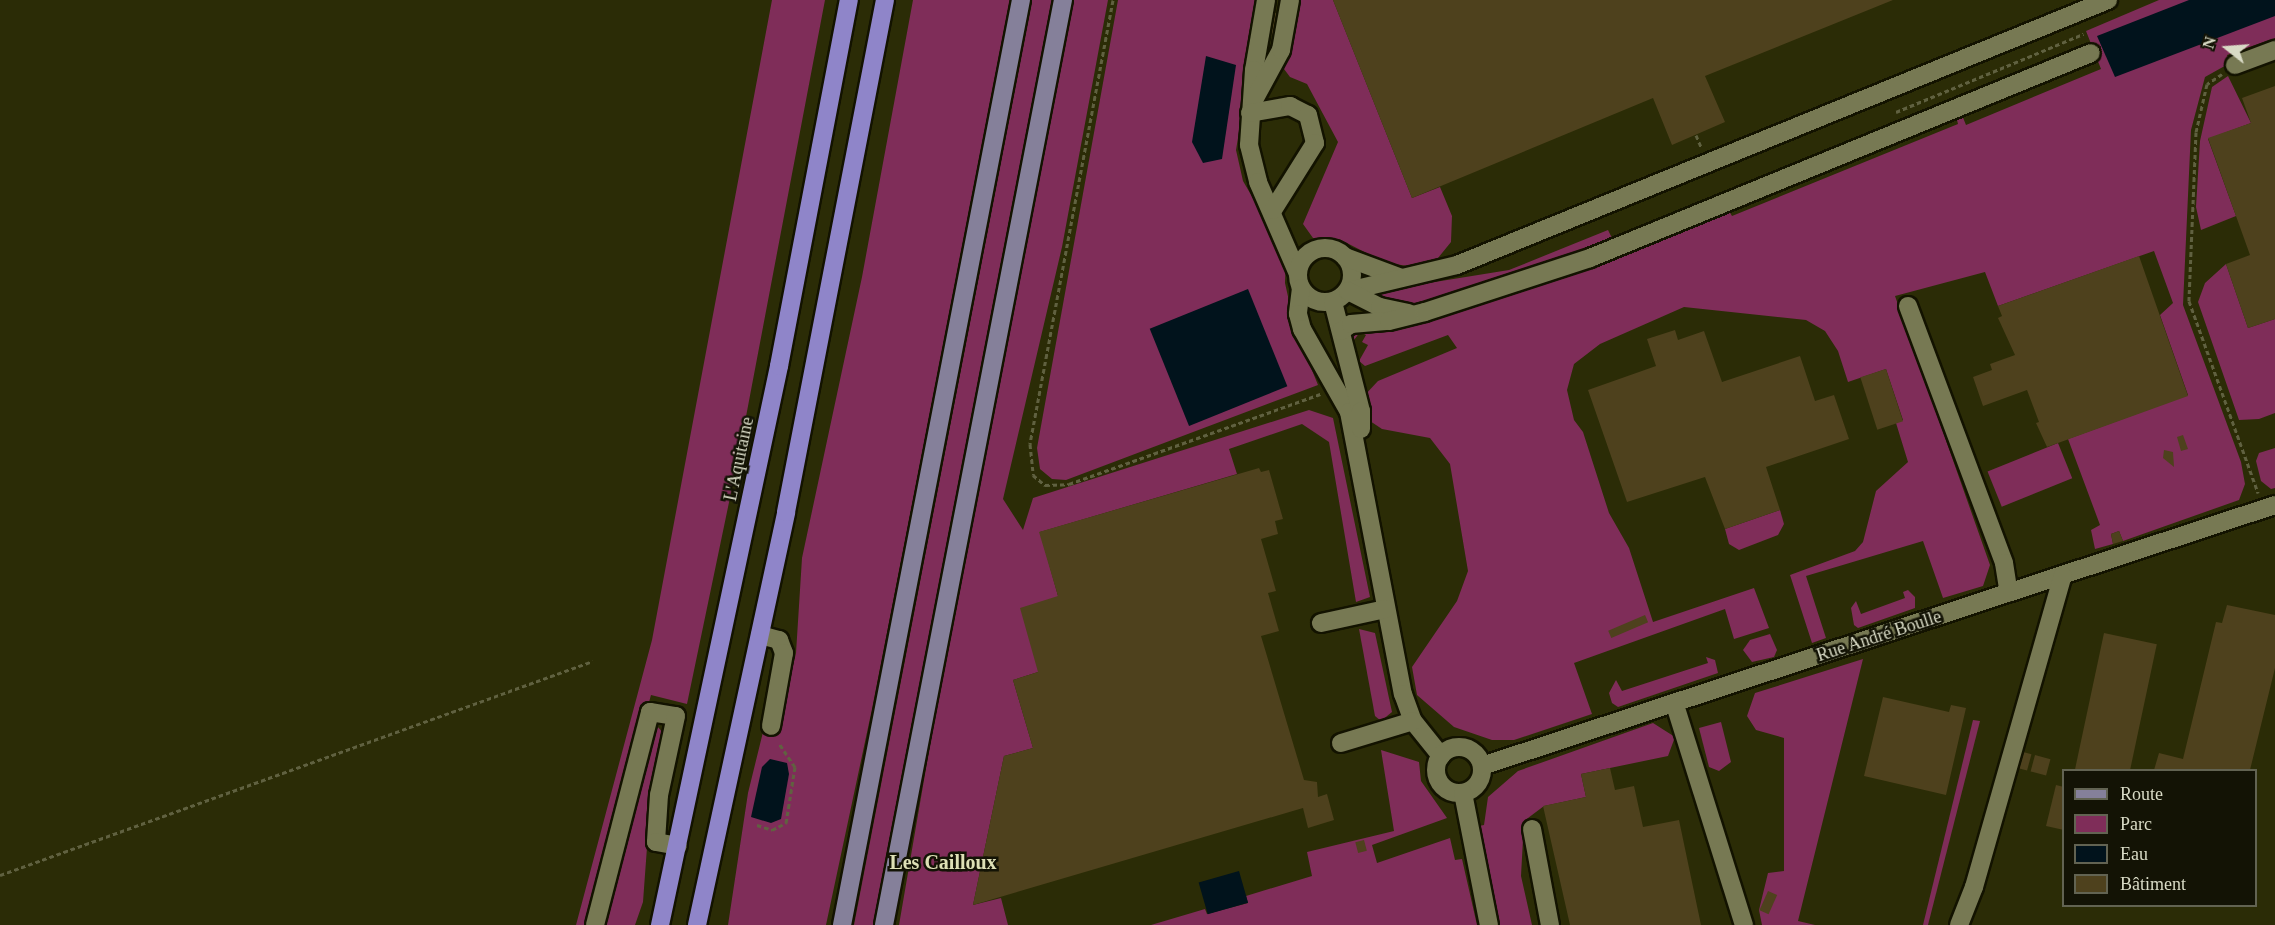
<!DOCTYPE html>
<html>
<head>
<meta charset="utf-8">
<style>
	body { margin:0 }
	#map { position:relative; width:2275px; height:925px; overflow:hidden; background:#2b2c06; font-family:"Times New Roman",serif }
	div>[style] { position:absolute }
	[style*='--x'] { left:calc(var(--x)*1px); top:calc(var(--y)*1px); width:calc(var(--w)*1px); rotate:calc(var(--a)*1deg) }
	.green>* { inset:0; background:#7f2d59; transform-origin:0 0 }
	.water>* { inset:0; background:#01131c; transform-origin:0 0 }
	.building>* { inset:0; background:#4e411d; transform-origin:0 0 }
	.path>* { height:3px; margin-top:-1.5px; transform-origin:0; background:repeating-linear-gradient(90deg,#606140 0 4.5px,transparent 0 7.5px) }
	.roads { filter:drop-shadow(2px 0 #131300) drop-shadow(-2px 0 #131300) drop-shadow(0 2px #131300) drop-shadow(0 -2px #131300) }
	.minor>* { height:18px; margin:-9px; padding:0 9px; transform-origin:9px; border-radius:9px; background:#777953 }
	.minor>.ring { margin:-9px; padding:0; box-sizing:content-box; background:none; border:18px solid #777953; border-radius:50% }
	.major>* { height:18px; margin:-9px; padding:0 9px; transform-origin:9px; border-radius:9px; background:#85809a }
	.highway>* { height:18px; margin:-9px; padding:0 9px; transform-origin:9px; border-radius:9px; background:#8f85c9 }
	span { translate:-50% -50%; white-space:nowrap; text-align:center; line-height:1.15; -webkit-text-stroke:5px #131305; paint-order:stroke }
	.street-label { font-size:18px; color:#d9dbc6 }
	.neighbourhood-label { font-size:20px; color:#dee0b6; font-weight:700 }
	.legend { position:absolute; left:2062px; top:769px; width:195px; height:138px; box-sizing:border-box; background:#131305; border:2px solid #626352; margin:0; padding:8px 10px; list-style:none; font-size:18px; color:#d9dbc6 }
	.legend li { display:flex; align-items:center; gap:12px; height:30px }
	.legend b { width:30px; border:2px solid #626352 }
	.north { position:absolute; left:2197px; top:18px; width:60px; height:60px; -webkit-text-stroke:4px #131305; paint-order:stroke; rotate:287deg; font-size:16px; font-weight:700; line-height:24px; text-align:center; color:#d9dbc6 }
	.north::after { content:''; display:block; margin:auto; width:21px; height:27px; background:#d9dbc6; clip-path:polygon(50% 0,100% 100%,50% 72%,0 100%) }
</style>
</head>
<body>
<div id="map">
	<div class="green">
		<div style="clip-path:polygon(772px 0,825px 0,737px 464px,687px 704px,651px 695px,643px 724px,657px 726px,665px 735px,649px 820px,643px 902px,635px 925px,576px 925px,652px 640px)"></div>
		<div style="clip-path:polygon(913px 0,1011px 0,872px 709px,826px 925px,728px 925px,748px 793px,763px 732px,778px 730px,796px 653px,802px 558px,862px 277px)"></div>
		<div style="clip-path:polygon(1032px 0,1052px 0,910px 743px,875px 925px,854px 925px)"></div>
		<div style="clip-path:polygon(1073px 0,1108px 0,1062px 247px,1003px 499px,1023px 530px,1033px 498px,1309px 410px,1333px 418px,1370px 597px,1356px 602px,1329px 442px,1302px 424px,1229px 449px,1237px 474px,1040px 532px,1058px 596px,1038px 672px,1013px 680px,1033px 748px,1004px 756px,973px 905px,1001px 898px,1008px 925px,899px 925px,940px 687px)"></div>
		<div style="clip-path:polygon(1118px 0,1261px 0,1236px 150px,1243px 181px,1286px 255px,1285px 283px,1295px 328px,1318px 385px,1066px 480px,1052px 479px,1040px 469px,1037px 448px)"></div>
		<div style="clip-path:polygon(1295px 0,1333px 0,1412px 198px,1440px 187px,1452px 216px,1451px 242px,1438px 258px,1409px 266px,1386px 263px,1339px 239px,1313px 238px,1303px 224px,1338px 142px,1307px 84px,1290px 77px,1284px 69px)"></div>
		<div style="clip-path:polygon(2159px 0,2275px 0,2275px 38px,2227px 55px,2230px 63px,2205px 77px,2191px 130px,2183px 305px,2241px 462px,2245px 484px,2239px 500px,2123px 541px,2119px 531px,2111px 534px,2113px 544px,2095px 549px,2091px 530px,2100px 525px,2068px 439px,2188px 395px,2160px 315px,2173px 303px,2154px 251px,1998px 306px,1985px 272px,1895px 296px,1990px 565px,1983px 586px,1943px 598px,1923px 541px,1806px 576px,1826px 638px,1812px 643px,1790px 575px,1855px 551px,1863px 542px,1876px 491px,1908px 462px,1896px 423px,1903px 420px,1886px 369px,1848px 382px,1838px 351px,1825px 331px,1806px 320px,1684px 307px,1600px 344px,1574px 364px,1567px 390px,1574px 420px,1583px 432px,1609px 513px,1629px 548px,1653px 622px,1754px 588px,1769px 628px,1734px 639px,1725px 609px,1574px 663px,1592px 714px,1514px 740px,1492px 740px,1454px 727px,1417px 695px,1412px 667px,1457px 601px,1468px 571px,1450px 464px,1430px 438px,1382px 429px,1367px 419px,1363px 397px,1378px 381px,1457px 348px,1448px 335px,1365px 366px,1359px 361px,1368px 345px,1362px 342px,1366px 335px,1360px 332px,1351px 344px,1350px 336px,1357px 330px,1422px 321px,1639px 248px,1729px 211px,1732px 216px,1958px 124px,1956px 116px,1962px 115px,1966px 125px,2101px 69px,2086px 31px)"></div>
		<div style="clip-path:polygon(2228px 76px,2251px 123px,2208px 139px,2236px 216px,2201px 230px,2196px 207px,2200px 141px,2212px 87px)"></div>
		<div style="clip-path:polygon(1608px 230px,1614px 242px,1420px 306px,1404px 308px,1378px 295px,1379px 291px,1509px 270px)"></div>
		<div style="clip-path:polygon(2226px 264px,2248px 328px,2275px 319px,2275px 413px,2259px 419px,2239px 420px,2198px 302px,2205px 283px)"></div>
		<div style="left:2058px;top:443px;width:38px;height:76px;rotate:68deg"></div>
		<div style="clip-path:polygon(2275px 448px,2275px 488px,2271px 489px,2261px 481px,2256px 461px,2259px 453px)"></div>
		<div style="clip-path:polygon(1780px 510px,1784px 524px,1778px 535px,1739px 550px,1729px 544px,1725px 529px)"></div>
		<div style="clip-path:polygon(1908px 590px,1915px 597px,1915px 608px,1858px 628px,1854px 625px,1851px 608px,1856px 601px,1861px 614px,1905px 598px,1903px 592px)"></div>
		<div style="clip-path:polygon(1359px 629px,1375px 633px,1392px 712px,1381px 721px,1375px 716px)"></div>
		<div style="clip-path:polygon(1770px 634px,1777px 650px,1774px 657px,1752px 662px,1743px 650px,1750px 640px)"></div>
		<div style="clip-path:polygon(1706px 657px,1715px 660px,1718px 673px,1618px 707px,1612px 703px,1609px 693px,1616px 680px,1622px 691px,1708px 663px)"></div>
		<div style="clip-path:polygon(1863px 659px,1798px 921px,1815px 925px,1762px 925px,1759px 910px,1768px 873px,1784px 871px,1784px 738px,1756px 730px,1747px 716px,1755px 693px)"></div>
		<div style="clip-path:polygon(1973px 720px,1980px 721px,1928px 925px,1923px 925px)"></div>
		<div style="clip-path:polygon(1721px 722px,1731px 762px,1719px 771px,1709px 767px,1699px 728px)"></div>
		<div style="clip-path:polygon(1653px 723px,1675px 737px,1668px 756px,1581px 774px,1586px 797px,1544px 806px,1524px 821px,1521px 876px,1532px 925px,1497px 925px,1479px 826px,1484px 825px,1488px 797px,1518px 771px)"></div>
		<div style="clip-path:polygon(1381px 750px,1419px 762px,1421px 781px,1447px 818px,1372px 845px,1377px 863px,1450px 838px,1455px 860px,1462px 859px,1477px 925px,1151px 925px,1205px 909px,1207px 914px,1248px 903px,1246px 896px,1312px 876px,1307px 852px,1394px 831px)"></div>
	</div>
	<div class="water">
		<div style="clip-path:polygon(2189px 0,2275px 0,2275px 16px,2115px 77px,2097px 36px)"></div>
		<div style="clip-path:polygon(1206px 56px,1236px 65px,1222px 159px,1203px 163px,1192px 142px)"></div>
		<div style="left:1248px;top:289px;width:105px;height:106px;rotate:68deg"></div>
		<div style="clip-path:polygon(770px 759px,787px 763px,789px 774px,781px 819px,771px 823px,751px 817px,762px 767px)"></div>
		<div style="left:1239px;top:871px;width:33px;height:42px;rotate:74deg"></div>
	</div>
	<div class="building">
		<div style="clip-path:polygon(1333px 0,1893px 0,1705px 76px,1725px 122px,1672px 145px,1653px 98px,1412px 198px)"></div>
		<div style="left:1270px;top:12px;width:11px;height:23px;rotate:10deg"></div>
		<div style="clip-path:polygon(2275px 86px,2275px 319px,2248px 328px,2226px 264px,2250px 255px,2208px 138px,2251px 123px,2242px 98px)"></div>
		<div style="clip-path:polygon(2139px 256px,2188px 396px,2047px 447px,2036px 423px,2039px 422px,2027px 390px,1983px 406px,1973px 377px,1992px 370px,1990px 364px,2015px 355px,1998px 318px,2002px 316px,1998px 306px)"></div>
		<div style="clip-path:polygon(1675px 330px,1678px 340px,1704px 331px,1722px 382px,1800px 356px,1815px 401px,1834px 395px,1849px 439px,1766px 467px,1780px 510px,1725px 529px,1705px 477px,1627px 502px,1588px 390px,1656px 366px,1647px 339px)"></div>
		<div style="left:1886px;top:369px;width:55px;height:27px;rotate:72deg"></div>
		<div style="clip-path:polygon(2183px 435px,2188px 449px,2181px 451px,2177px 437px)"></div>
		<div style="clip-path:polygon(2164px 450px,2173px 452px,2174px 467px,2163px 458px)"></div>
		<div style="clip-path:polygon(1259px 468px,1261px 472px,1269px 470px,1283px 519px,1275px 521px,1278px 534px,1261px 539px,1276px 591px,1268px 593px,1279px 631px,1261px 636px,1304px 780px,1317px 782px,1318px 797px,1327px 794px,1334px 820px,1308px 828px,1303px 808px,973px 905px,1004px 756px,1033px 748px,1013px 680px,1038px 672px,1020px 608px,1058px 596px,1039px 532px)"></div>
		<div style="clip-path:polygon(2119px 531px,2123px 541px,2113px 544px,2111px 534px)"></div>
		<div style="clip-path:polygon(2227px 605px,2275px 615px,2275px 668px,2250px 770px,2154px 770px,2159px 753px,2183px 759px,2216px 622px,2222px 623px)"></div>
		<div style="left:1645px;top:615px;width:8px;height:40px;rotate:67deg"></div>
		<div style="left:2104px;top:633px;width:54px;height:141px;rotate:12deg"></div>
		<div style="clip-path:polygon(1883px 697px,1949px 712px,1951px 705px,1966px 708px,1946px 795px,1864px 776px)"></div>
		<div style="left:2016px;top:750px;width:16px;height:17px;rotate:15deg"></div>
		<div style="left:2035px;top:755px;width:16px;height:17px;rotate:15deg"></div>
		<div style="clip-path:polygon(1610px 768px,1615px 790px,1634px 786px,1643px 827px,1679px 820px,1701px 925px,1570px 925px,1543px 806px,1586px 797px,1581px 774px)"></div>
		<div style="clip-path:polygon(2056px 785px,2064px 787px,2064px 830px,2046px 826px)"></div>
		<div style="left:1364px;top:840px;width:11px;height:9px;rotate:75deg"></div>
		<div style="left:1768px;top:891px;width:10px;height:21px;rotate:24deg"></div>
	</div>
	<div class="path">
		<div style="--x:1113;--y:0;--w:452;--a:100.6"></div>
		<div style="--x:1030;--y:444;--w:31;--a:84"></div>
		<div style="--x:1033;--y:475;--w:16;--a:40"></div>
		<div style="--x:1045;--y:485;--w:24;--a:-2"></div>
		<div style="--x:1069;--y:484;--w:267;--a:-19.7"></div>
		<div style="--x:2222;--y:74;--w:18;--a:146"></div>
		<div style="--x:2207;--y:84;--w:49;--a:102.9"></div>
		<div style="--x:2196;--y:132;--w:169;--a:92.4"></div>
		<div style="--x:2189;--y:301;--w:204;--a:70.2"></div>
		<div style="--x:1896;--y:112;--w:203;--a:-22.6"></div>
		<div style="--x:1696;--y:135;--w:13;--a:67"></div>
		<div style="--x:757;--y:825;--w:16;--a:18"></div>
		<div style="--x:772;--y:830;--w:16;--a:-27"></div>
		<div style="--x:786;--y:823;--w:57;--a:-80.9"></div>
		<div style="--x:795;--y:767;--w:30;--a:-124"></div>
		<div style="--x:0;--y:875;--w:630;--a:-19.84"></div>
	</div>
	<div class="roads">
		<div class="minor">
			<div style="--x:1266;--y:0;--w:71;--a:99.7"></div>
			<div style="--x:1254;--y:70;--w:75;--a:93.8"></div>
			<div style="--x:1249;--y:145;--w:38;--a:76"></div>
			<div style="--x:1258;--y:182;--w:100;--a:66.5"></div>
			<div style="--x:2235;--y:65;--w:43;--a:-20.6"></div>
			<div style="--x:1254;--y:100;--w:57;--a:-61.6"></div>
			<div style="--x:1281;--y:50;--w:51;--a:-79.8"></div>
			<div style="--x:1250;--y:113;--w:41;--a:-9.9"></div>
			<div style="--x:1290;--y:106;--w:20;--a:27"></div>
			<div style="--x:1308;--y:115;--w:29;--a:76"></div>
			<div style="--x:1315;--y:143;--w:79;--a:122.1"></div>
			<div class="ring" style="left:1298px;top:248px;width:36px;height:36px"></div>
			<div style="--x:1345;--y:257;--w:58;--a:20.3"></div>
			<div style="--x:1301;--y:288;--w:26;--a:97"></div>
			<div style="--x:1298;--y:314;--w:16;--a:75"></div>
			<div style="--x:1302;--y:329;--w:95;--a:60.5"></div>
			<div style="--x:1349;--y:412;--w:287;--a:79.2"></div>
			<div style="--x:1403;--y:694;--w:29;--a:70"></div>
			<div style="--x:1413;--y:721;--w:45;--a:51.3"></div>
			<div style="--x:1348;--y:291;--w:112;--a:-13.4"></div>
			<div style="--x:1457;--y:265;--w:703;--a:-22.15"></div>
			<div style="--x:1348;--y:291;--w:36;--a:27"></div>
			<div style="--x:1380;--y:307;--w:29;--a:12"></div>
			<div style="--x:1333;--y:302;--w:113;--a:75.6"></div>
			<div style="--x:1361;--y:411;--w:18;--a:90"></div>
			<div style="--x:1908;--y:306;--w:274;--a:69.5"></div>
			<div style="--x:2004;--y:563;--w:30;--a:81"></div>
			<div style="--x:1341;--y:331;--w:12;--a:-35"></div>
			<div style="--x:1351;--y:324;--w:38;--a:-5"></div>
			<div style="--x:1389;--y:321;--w:37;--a:-14"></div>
			<div style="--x:1425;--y:312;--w:174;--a:-18.1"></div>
			<div style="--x:1590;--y:258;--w:541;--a:-22.25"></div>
			<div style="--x:1321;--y:623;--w:66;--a:-12.3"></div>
			<div style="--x:760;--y:635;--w:20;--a:15"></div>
			<div style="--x:779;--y:640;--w:14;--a:69"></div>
			<div style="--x:784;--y:653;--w:74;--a:100.1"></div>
			<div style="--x:1675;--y:705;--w:231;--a:72.6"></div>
			<div style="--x:1341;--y:743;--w:75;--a:-17"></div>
			<div class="ring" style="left:1436px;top:747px;width:28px;height:28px"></div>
			<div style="--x:1482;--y:766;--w:835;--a:-18.22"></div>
			<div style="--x:1463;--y:793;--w:135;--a:78.9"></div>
			<div style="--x:1532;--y:829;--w:98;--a:79.4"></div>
			<div style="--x:595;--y:925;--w:220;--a:-75.5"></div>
			<div style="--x:650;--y:712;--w:26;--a:9"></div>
			<div style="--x:676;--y:716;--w:81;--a:102.1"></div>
			<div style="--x:659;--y:795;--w:47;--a:93.7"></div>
			<div style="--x:656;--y:842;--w:22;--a:10"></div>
			<div style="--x:1959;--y:925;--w:41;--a:-68.5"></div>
			<div style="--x:1974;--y:887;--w:324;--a:-74.1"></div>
		</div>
		<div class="major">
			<div style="--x:842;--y:925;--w:942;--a:-79.05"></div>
			<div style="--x:884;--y:925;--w:942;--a:-79.05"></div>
		</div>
		<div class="highway">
			<div style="--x:660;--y:925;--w:572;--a:-77.98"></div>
			<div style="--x:779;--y:366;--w:373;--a:-79.2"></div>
			<div style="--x:697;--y:925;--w:422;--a:-77.8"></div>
			<div style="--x:786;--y:512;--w:521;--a:-79.06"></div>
		</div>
	</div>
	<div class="street-label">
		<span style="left:739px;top:459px;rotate:-78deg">L'Aquitaine</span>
		<span style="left:1879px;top:636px;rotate:-18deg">Rue André Boulle</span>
	</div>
	<div class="neighbourhood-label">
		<span style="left:943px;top:862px">Les Cailloux</span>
	</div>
	<ul class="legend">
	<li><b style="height:8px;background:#85809a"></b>Route</li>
	<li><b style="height:16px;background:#7f2d59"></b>Parc</li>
	<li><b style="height:16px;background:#01131c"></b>Eau</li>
	<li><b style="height:16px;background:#4e411d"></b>Bâtiment</li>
	</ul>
	<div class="north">N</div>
</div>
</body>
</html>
